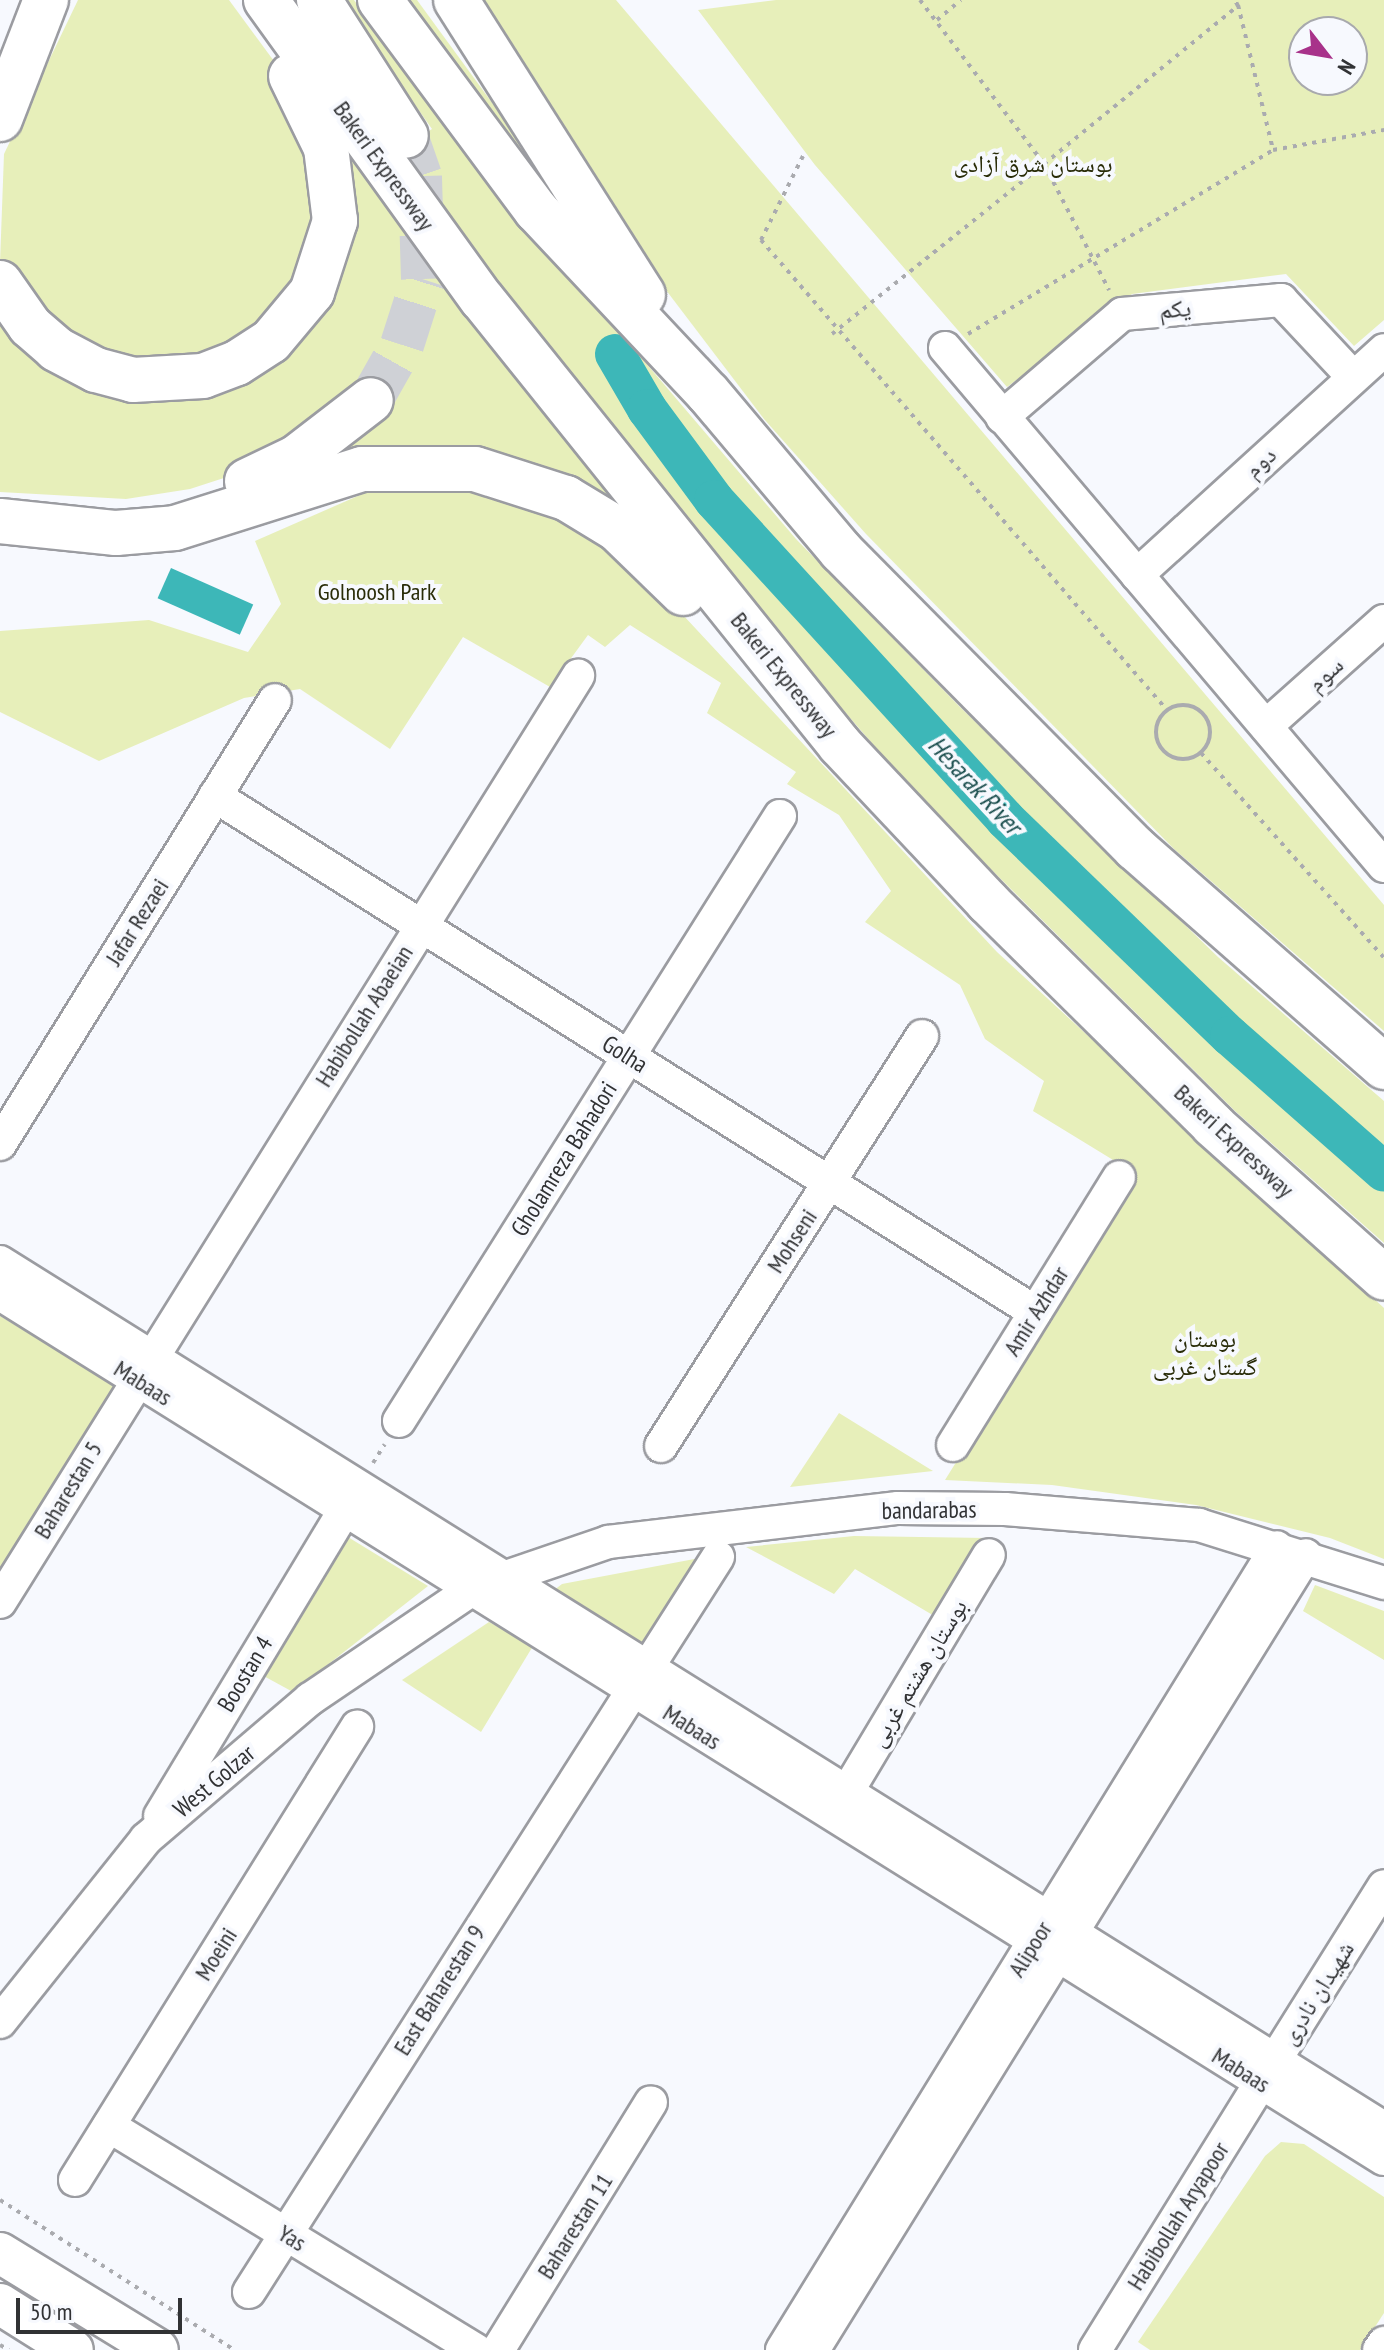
<!DOCTYPE html>
<html>
<head>
<meta charset="utf-8">
<style>
	body { margin:0 }
	#map { position:relative; width:1384px; height:2350px; overflow:hidden; background:#f7f9fe; font-family:"PT Sans Narrow","Noto Naskh Arabic",sans-serif }
	div>[style] { position:absolute }
	[style*='--x'] { left:calc(var(--x)*1px); top:calc(var(--y)*1px); width:calc(var(--w)*1px); rotate:calc(var(--a)*1deg) }
	.green>* { inset:0; background:#e7efba }
	.water>* { inset:0; background:#3db7b8; transform-origin:0 0 }
	.river>* { height:40px; margin:-20px; padding:0 20px; transform-origin:20px; border-radius:20px; background:#3db7b8 }
	.highway-tunnel>* { height:44px; margin-top:-22px; transform-origin:0; background:repeating-linear-gradient(90deg,#cfd1d6 0 44px,transparent 0 66px) }
	.path>* { height:4px; margin-top:-2px; transform-origin:0; background:repeating-linear-gradient(90deg,#aaabaf 0 4px,transparent 0 10px) }
	.path>.ring { margin:-2px; padding:0; box-sizing:content-box; background:none; border:4px solid #aaabaf; border-radius:50% }
	.roads { filter:drop-shadow(2px 0 #9b9ca1) drop-shadow(-2px 0 #9b9ca1) drop-shadow(0 2px #9b9ca1) drop-shadow(0 -2px #9b9ca1) }
	.minor>* { height:32px; margin:-16px; padding:0 16px; transform-origin:16px; border-radius:16px; background:#fff }
	.major>* { height:40px; margin:-20px; padding:0 20px; transform-origin:20px; border-radius:20px; background:#fff }
	.highway>* { height:44px; margin:-22px; padding:0 22px; transform-origin:22px; border-radius:22px; background:#fff }
	span { translate:-50% -50%; white-space:nowrap; text-align:center; line-height:1.15; -webkit-text-stroke:8px #f7f9fe; paint-order:stroke }
	.park-label { font-size:24px; color:#292c08 }
	.street-label { font-size:24px; color:#313234 }
	.water-label { font-size:26px; color:#1b4e4e; font-style:italic }
	.north { position:absolute; left:1288px; top:16px; width:80px; height:80px; box-sizing:border-box; background:#f7f9fe; border:2px solid #a8a9ad; border-radius:50%; rotate:121deg; font-size:22px; font-weight:700; line-height:32px; text-align:center; color:#313234 }
	.north::after { content:''; display:block; margin:auto; width:28px; height:36px; background:#a8328a; clip-path:polygon(50% 0,100% 100%,50% 72%,0 100%) }
	.scale { position:absolute; left:16px; top:2298px; width:166px; height:36px; box-sizing:border-box; border:4px solid #313234; border-top:0; padding-left:10px; font-size:24px; line-height:28px; white-space:nowrap; color:#313234; -webkit-text-stroke:6px #f7f9fe; paint-order:stroke }
</style>
</head>
<body>
<div id="map">
	<div class="green">
		<div style="clip-path:polygon(78px 0,229px 0,282px 72px,319px 151px,312px 277px,216px 364px,82px 355px,0 263px,4px 154px)"></div>
		<div style="clip-path:polygon(288px 0,305px 0,400px 150px,432px 129px,341px 0,354px 0,476px 164px,796px 539px,959px 706px,1218px 957px,1384px 1101px,1384px 1243px,1235px 1111px,922px 801px,676px 517px,454px 236px)"></div>
		<div style="clip-path:polygon(397px 0,417px 0,664px 338px)"></div>
		<div style="clip-path:polygon(470px 0,616px 0,1384px 905px,1384px 1031px,1174px 849px,866px 534px,764px 419px,634px 248px)"></div>
		<div style="clip-path:polygon(evenodd,776px 0,1384px 0,1384px 320px,1354px 346px,1286px 274px,1132px 294px,1007px 387px,815px 165px,698px 10px,776px 0,1304px 32px,1352px 32px,1352px 80px,1304px 80px,1304px 32px)"></div>
		<div style="clip-path:polygon(257px 18px,663px 559px,532px 473px,128px 516px,218px 503px,335px 413px,230px 476px,190px 489px,126px 499px,0 492px,0 302px,102px 382px,297px 327px,334px 142px)"></div>
		<div style="clip-path:polygon(376px 488px,462px 491px,548px 510px,629px 557px,997px 952px,1384px 1308px,1384px 1559px,1330px 1538px,1196px 1505px,1052px 1485px,945px 1480px,1136px 1174px,1033px 1111px,1044px 1081px,985px 1039px,960px 985px,865px 922px,891px 891px,839px 815px,787px 784px,796px 772px,707px 713px,721px 683px,630px 625px,605px 647px,588px 635px,550px 687px,463px 637px,390px 749px,300px 689px,244px 698px,99px 761px,0 712px,0 631px,149px 620px,248px 652px,281px 604px,255px 541px)"></div>
		<div style="clip-path:polygon(0 1316px,119px 1388px,0 1579px)"></div>
		<div style="clip-path:polygon(839px 1413px,933px 1471px,790px 1487px)"></div>
		<div style="clip-path:polygon(343px 1534px,428px 1586px,293px 1692px,260px 1674px)"></div>
		<div style="clip-path:polygon(854px 1536px,987px 1538px,941px 1620px,855px 1569px,834px 1594px,746px 1547px)"></div>
		<div style="clip-path:polygon(705px 1557px,652px 1649px,553px 1591px,562px 1584px)"></div>
		<div style="clip-path:polygon(1315px 1585px,1384px 1611px,1384px 1660px,1303px 1611px)"></div>
		<div style="clip-path:polygon(489px 1622px,533px 1646px,481px 1732px,402px 1680px)"></div>
		<div style="clip-path:polygon(1281px 2142px,1304px 2144px,1384px 2197px,1384px 2313px,1360px 2350px,1150px 2350px,1138px 2342px,1265px 2156px)"></div>
	</div>
	<div class="water">
		<div style="left:171px;top:568px;width:90px;height:33px;rotate:24deg"></div>
	</div>
	<div class="river">
		<div style="--x:615;--y:354;--w:64;--a:59.8"></div>
		<div style="--x:647;--y:409;--w:113;--a:53.6"></div>
		<div style="--x:714;--y:500;--w:432;--a:47.6"></div>
		<div style="--x:1005;--y:819;--w:313;--a:44"></div>
		<div style="--x:1230;--y:1036;--w:205;--a:41.4"></div>
	</div>
	<div class="highway-tunnel">
		<div style="--x:371;--y:400;--w:63;--a:-60.6"></div>
		<div style="--x:402;--y:345;--w:69;--a:-72.3"></div>
		<div style="--x:423;--y:279;--w:103;--a:-91.7"></div>
		<div style="--x:420;--y:176;--w:42;--a:-109.3"></div>
	</div>
	<div class="path">
		<div style="--x:920;--y:0;--w:206;--a:52.9"></div>
		<div style="--x:1044;--y:164;--w:250;--a:-39.2"></div>
		<div style="--x:1238;--y:6;--w:7;--a:-117"></div>
		<div style="--x:1238;--y:5;--w:149;--a:76.4"></div>
		<div style="--x:937;--y:20;--w:31;--a:-40"></div>
		<div style="--x:803;--y:156;--w:94;--a:116.6"></div>
		<div style="--x:761;--y:240;--w:621;--a:49.18"></div>
		<div style="--x:832;--y:334;--w:272;--a:-38.7"></div>
		<div style="--x:1044;--y:164;--w:142;--a:62.7"></div>
		<div style="--x:968;--y:334;--w:356;--a:-31.1"></div>
		<div style="--x:1273;--y:150;--w:113;--a:-10.2"></div>
		<div class="ring" style="left:1156px;top:705px;width:50px;height:50px"></div>
		<div style="--x:1201;--y:753;--w:275;--a:48.2"></div>
		<div style="--x:373;--y:1463;--w:22;--a:-58"></div>
		<div style="--x:0;--y:2200;--w:279;--a:32.6"></div>
		<div style="--x:0;--y:2345;--w:10;--a:29"></div>
	</div>
	<div class="roads">
		<div class="minor">
			<div style="--x:945;--y:348;--w:679;--a:49.72"></div>
			<div style="--x:1002;--y:417;--w:158;--a:-40.6"></div>
			<div style="--x:1122;--y:314;--w:160;--a:-5"></div>
			<div style="--x:1281;--y:300;--w:105;--a:46.9"></div>
			<div style="--x:1137;--y:575;--w:334;--a:-42.3"></div>
			<div style="--x:1266;--y:726;--w:158;--a:-41.7"></div>
			<div style="--x:215;--y:796;--w:969;--a:32.18"></div>
			<div style="--x:0;--y:1144;--w:522;--a:-58.23"></div>
			<div style="--x:0;--y:1262;--w:1633;--a:32.04"></div>
			<div style="--x:0;--y:1294;--w:1632;--a:32.01"></div>
			<div style="--x:399;--y:1421;--w:715;--a:-57.8"></div>
			<div style="--x:953;--y:1445;--w:315;--a:-58.2"></div>
			<div style="--x:661;--y:1446;--w:486;--a:-57.5"></div>
			<div style="--x:0;--y:1602;--w:1092;--a:-58.03"></div>
			<div style="--x:847;--y:1792;--w:276;--a:-59.1"></div>
			<div style="--x:160;--y:1816;--w:377;--a:-58.9"></div>
			<div style="--x:0;--y:2022;--w:234;--a:-51.4"></div>
			<div style="--x:146;--y:1839;--w:216;--a:-40.5"></div>
			<div style="--x:310;--y:1699;--w:198;--a:-34.1"></div>
			<div style="--x:474;--y:1588;--w:142;--a:-18.9"></div>
			<div style="--x:608;--y:1542;--w:292;--a:-6.7"></div>
			<div style="--x:898;--y:1508;--w:107;--a:0.5"></div>
			<div style="--x:1005;--y:1509;--w:195;--a:4.7"></div>
			<div style="--x:1199;--y:1525;--w:194;--a:17.4"></div>
			<div style="--x:1275;--y:2060;--w:205;--a:-57.9"></div>
			<div style="--x:109;--y:2126;--w:430;--a:31.4"></div>
			<div style="--x:75;--y:2180;--w:534;--a:-58.1"></div>
			<div style="--x:249;--y:2292;--w:872;--a:-57.46"></div>
			<div style="--x:498;--y:2350;--w:291;--a:-58.3"></div>
			<div style="--x:782;--y:2350;--w:943;--a:-58.35"></div>
			<div style="--x:813;--y:2350;--w:935;--a:-58.2"></div>
			<div style="--x:1095;--y:2350;--w:315;--a:-58.2"></div>
			<div style="--x:1379;--y:2350;--w:9;--a:-54"></div>
		</div>
		<div class="major">
			<div style="--x:0;--y:2253;--w:185;--a:31.5"></div>
			<div style="--x:0;--y:2304;--w:86;--a:32.2"></div>
		</div>
		<div class="highway">
			<div style="--x:266;--y:0;--w:369;--a:54.2"></div>
			<div style="--x:482;--y:299;--w:572;--a:51.25"></div>
			<div style="--x:840;--y:745;--w:216;--a:46.7"></div>
			<div style="--x:988;--y:902;--w:317;--a:44.7"></div>
			<div style="--x:1213;--y:1125;--w:229;--a:41.8"></div>
			<div style="--x:319;--y:0;--w:161;--a:57.4"></div>
			<div style="--x:380;--y:0;--w:262;--a:53.4"></div>
			<div style="--x:536;--y:210;--w:251;--a:46.8"></div>
			<div style="--x:708;--y:393;--w:207;--a:49.9"></div>
			<div style="--x:841;--y:551;--w:418;--a:45.3"></div>
			<div style="--x:1135;--y:848;--w:332;--a:41.3"></div>
			<div style="--x:456;--y:0;--w:349;--a:57.6"></div>
			<div style="--x:0;--y:119;--w:128;--a:-68.9"></div>
			<div style="--x:0;--y:283;--w:52;--a:55.1"></div>
			<div style="--x:30;--y:326;--w:35;--a:41"></div>
			<div style="--x:56;--y:349;--w:45;--a:27.7"></div>
			<div style="--x:96;--y:370;--w:38;--a:15"></div>
			<div style="--x:133;--y:380;--w:70;--a:-3.3"></div>
			<div style="--x:203;--y:376;--w:36;--a:-21"></div>
			<div style="--x:237;--y:363;--w:40;--a:-32.9"></div>
			<div style="--x:271;--y:341;--w:64;--a:-50.1"></div>
			<div style="--x:312;--y:292;--w:75;--a:-72.1"></div>
			<div style="--x:335;--y:221;--w:74;--a:-97"></div>
			<div style="--x:326;--y:148;--w:80;--a:-115.9"></div>
			<div style="--x:247;--y:481;--w:55;--a:-25.6"></div>
			<div style="--x:297;--y:457;--w:93;--a:-37.6"></div>
			<div style="--x:0;--y:521;--w:117;--a:5.9"></div>
			<div style="--x:116;--y:533;--w:59;--a:-4.8"></div>
			<div style="--x:175;--y:528;--w:196;--a:-17.5"></div>
			<div style="--x:362;--y:469;--w:113;--a:0"></div>
			<div style="--x:475;--y:469;--w:96;--a:17.7"></div>
			<div style="--x:566;--y:498;--w:60;--a:31.3"></div>
			<div style="--x:617;--y:529;--w:92;--a:44.1"></div>
		</div>
	</div>
	<div class="park-label">
		<span style="left:1033px;top:164px">بوستان شرق آزادی</span>
		<span style="left:377px;top:592px">Golnoosh Park</span>
		<span style="left:1205px;top:1353px">بوستان<br>گستان غربی</span>
	</div>
	<div class="street-label">
		<span style="left:384px;top:166px;rotate:54deg">Bakeri Expressway</span>
		<span style="left:1175px;top:309px;rotate:-5deg">یکم</span>
		<span style="left:1260px;top:462px;rotate:-42deg">دوم</span>
		<span style="left:1325px;top:674px;rotate:-42deg">سوم</span>
		<span style="left:784px;top:675px;rotate:51deg">Bakeri Expressway</span>
		<span style="left:137px;top:922px;rotate:-58deg">Jafar Rezaei</span>
		<span style="left:364px;top:1016px;rotate:-58deg">Habibollah Abaeian</span>
		<span style="left:625px;top:1054px;rotate:32deg">Golha</span>
		<span style="left:1234px;top:1141px;rotate:43deg">Bakeri Expressway</span>
		<span style="left:564px;top:1159px;rotate:-58deg">Gholamreza Bahadori</span>
		<span style="left:792px;top:1241px;rotate:-57deg">Mohseni</span>
		<span style="left:1036px;top:1311px;rotate:-58deg">Amir Azhdar</span>
		<span style="left:143px;top:1383px;rotate:32deg">Mabaas</span>
		<span style="left:68px;top:1490px;rotate:-59deg">Baharestan 5</span>
		<span style="left:929px;top:1510px;rotate:-1deg">bandarabas</span>
		<span style="left:918px;top:1673px;rotate:-59deg">بوستان هشتم غربی</span>
		<span style="left:245px;top:1674px;rotate:-59deg">Boostan 4</span>
		<span style="left:692px;top:1727px;rotate:32deg">Mabaas</span>
		<span style="left:214px;top:1781px;rotate:-40deg">West Golzar</span>
		<span style="left:1030px;top:1949px;rotate:-58deg">Alipoor</span>
		<span style="left:216px;top:1954px;rotate:-58deg">Moeini</span>
		<span style="left:439px;top:1990px;rotate:-58deg">East Baharestan 9</span>
		<span style="left:1317px;top:1993px;rotate:-58deg">شهیدان نادری</span>
		<span style="left:1241px;top:2070px;rotate:32deg">Mabaas</span>
		<span style="left:1178px;top:2216px;rotate:-58deg">Habibollah Aryapoor</span>
		<span style="left:575px;top:2226px;rotate:-58deg">Baharestan 11</span>
		<span style="left:292px;top:2238px;rotate:31deg">Yas</span>
	</div>
	<div class="water-label">
		<span style="left:975px;top:785px;rotate:47deg">Hesarak River</span>
	</div>
	<div class="north">N</div>
	<div class="scale">50 m</div>
</div>
</body>
</html>
